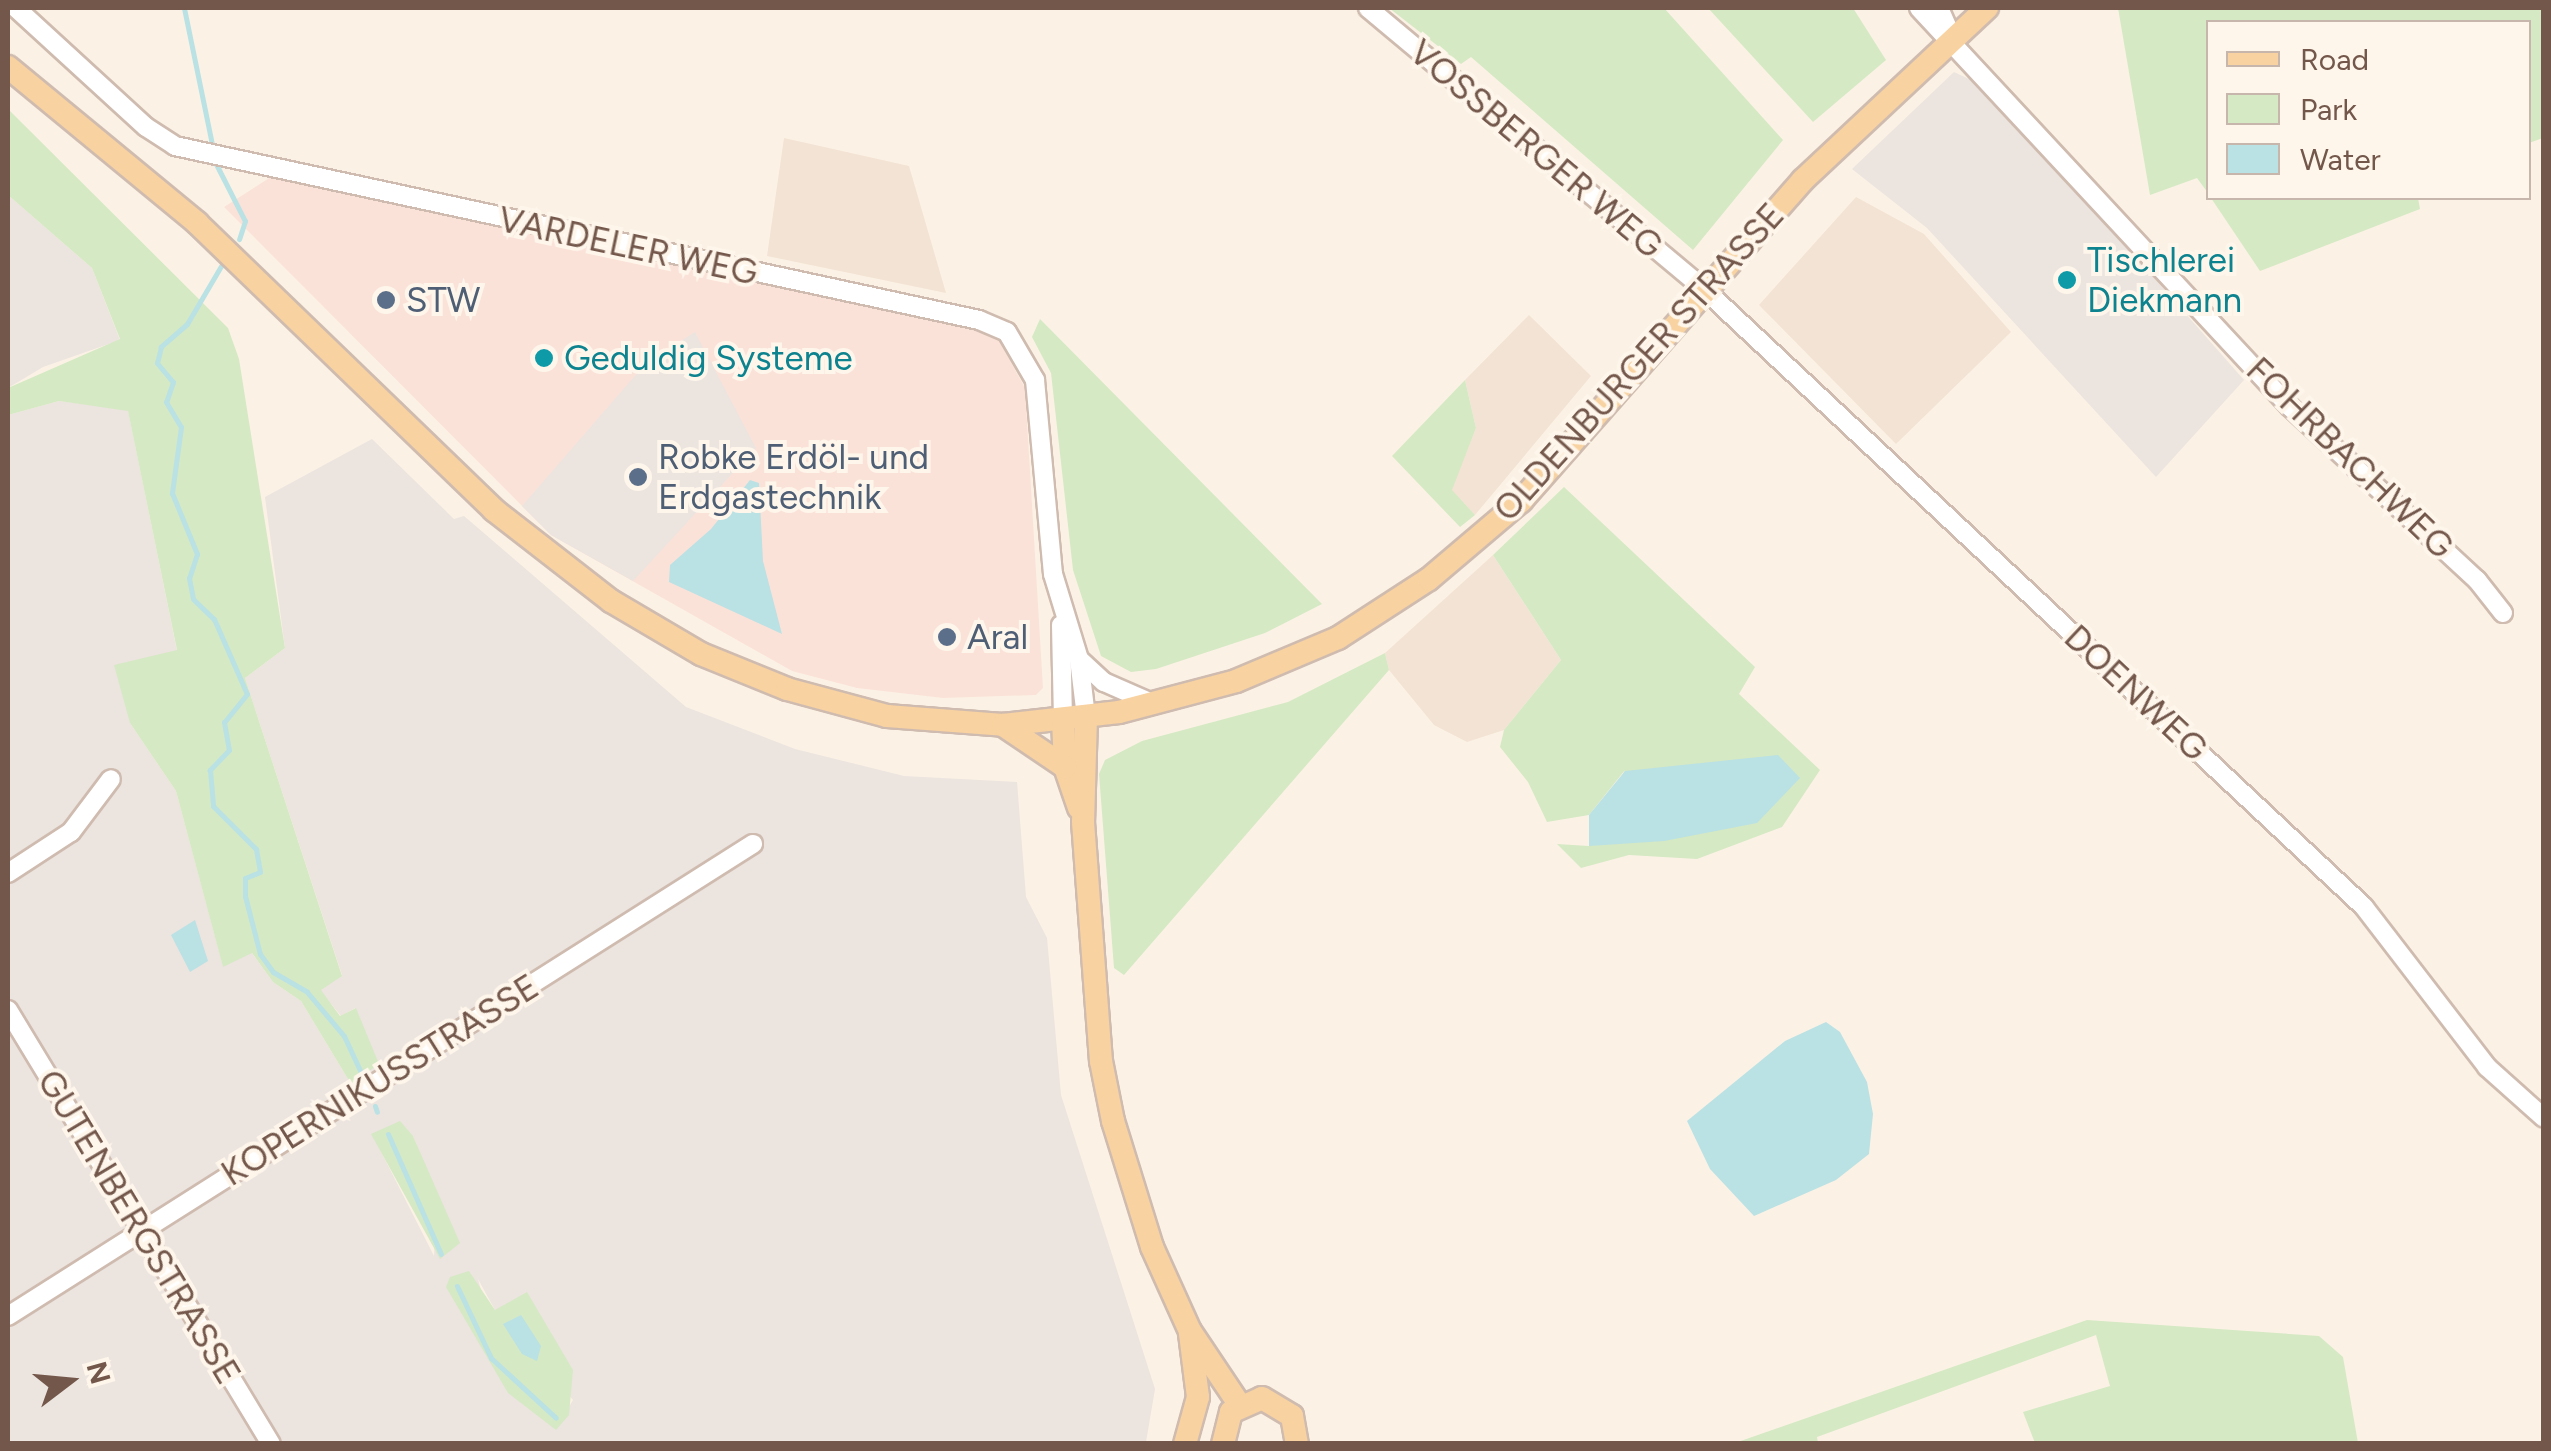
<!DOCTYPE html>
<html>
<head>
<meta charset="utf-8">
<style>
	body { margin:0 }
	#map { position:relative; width:2551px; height:1451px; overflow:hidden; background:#fbf2e5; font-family:Figtree,sans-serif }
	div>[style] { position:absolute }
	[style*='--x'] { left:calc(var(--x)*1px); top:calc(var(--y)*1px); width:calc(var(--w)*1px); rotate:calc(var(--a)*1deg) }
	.residential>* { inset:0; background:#f3e3d4 }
	.commercial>* { inset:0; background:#fbe2d9 }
	.industrial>* { inset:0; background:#ece4df }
	.green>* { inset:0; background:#d5e9c4 }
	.water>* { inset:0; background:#bae1e4 }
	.stream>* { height:5px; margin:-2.5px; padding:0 2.5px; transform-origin:2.5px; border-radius:2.5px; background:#bae1e4 }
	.roads { filter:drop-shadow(2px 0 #cfbbaf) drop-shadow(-2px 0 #cfbbaf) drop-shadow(0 2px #cfbbaf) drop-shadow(0 -2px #cfbbaf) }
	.minor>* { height:18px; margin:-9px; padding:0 9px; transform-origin:9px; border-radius:9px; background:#fff }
	.major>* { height:22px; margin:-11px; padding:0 11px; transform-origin:11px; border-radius:11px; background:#f8d2a0 }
	.dots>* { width:28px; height:28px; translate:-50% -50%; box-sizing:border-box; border:5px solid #fef6eb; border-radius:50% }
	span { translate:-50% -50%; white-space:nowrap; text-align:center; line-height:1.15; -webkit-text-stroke:8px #fef6eb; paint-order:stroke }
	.street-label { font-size:35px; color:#74574b }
	.culture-label { font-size:35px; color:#0d838f }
	.left { translate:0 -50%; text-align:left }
	.service-label { font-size:35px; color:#4e5e75 }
	.frame { position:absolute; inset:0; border:10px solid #74574b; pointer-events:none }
	.legend { position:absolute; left:2206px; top:20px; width:325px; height:180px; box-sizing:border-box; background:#fef6eb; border:2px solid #c7b6ab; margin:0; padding:12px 18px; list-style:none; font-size:30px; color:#74574b }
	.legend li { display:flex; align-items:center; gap:20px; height:50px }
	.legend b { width:50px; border:2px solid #c7b6ab }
	.north { position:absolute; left:20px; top:1331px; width:100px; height:100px; -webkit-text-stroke:8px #fef6eb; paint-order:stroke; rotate:74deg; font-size:28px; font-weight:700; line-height:40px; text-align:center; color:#74574b }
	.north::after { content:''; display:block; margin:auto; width:35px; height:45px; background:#74574b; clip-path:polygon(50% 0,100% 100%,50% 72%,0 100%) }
</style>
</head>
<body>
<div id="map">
	<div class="residential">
		<div style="clip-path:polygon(784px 138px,909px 166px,946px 293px,767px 256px)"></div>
		<div style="clip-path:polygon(1856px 197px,1924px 234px,2011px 332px,1896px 444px,1759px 305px)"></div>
		<div style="clip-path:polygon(1529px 315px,1591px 376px,1475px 515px,1451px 490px,1476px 428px,1465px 380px)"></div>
		<div style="clip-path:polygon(1493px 555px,1561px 660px,1504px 730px,1467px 742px,1434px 725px,1389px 670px,1385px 653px)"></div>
	</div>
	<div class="commercial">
		<div style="clip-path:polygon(274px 175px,996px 335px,1025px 388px,1043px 688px,1036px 695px,943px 698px,857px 688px,792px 671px,551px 535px,224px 207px)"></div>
	</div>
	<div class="industrial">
		<div style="clip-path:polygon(1954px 72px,1986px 87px,2244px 380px,2156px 477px,1927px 228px,1852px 169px)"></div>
		<div style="clip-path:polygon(8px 195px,92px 268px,120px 340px,43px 367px,8px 388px)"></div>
		<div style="clip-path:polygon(695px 332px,756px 448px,633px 581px,551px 535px,522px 506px,646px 363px)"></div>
		<div style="clip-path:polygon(evenodd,59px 401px,128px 410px,177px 651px,130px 723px,176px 791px,223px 966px,251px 952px,273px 982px,301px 1001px,351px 1084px,355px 1008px,341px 1016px,320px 990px,342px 975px,245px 678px,285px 648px,265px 497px,372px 439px,454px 519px,464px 516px,686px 707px,795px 749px,904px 776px,1017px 782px,1026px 897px,1047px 938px,1061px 1095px,1155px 1389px,1146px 1442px,8px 1444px,8px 415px,59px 401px,372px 1134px,413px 1136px,437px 1195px,434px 1256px,372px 1134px,59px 401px,478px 1279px,495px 1310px,573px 1400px,556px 1429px,508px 1392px,478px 1279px)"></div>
	</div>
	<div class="green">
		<div style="clip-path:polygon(1389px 8px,1664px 8px,1783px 140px,1693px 250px,1471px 57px,1461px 64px)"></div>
		<div style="clip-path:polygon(1708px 8px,1853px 8px,1886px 60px,1813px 122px)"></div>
		<div style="clip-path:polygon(2118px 8px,2543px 8px,2543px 138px,2529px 143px,2528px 22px,2208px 22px,2208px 193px,2197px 178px,2150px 195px)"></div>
		<div style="clip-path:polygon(8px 109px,228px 328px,239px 359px,285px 648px,245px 678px,342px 976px,321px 990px,340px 1016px,356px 1008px,379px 1064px,351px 1084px,301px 1001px,273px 982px,252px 953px,223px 967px,176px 791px,130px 723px,114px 665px,177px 650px,128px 411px,59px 401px,8px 415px,8px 388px,120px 339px,92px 268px,8px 195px)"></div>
		<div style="clip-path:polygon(2211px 198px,2418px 198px,2420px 209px,2260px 271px)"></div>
		<div style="clip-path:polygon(1040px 319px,1322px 604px,1265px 633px,1156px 669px,1131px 672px,1101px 656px,1073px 570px,1051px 373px,1032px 337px)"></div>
		<div style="clip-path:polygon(1465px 380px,1476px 428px,1452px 490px,1475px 515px,1460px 527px,1392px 456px)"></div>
		<div style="clip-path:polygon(1564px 487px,1755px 667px,1739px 694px,1820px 770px,1782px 827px,1697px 859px,1629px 855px,1581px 868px,1557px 844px,1589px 846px,1625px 770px,1589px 815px,1547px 822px,1528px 782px,1500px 747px,1504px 730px,1561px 660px,1493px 555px)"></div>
		<div style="clip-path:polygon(1385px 653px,1389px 670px,1124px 975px,1114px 968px,1099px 774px,1105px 760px,1142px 741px,1288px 702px)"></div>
		<div style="clip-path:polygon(400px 1121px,413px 1136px,460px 1243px,440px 1259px,371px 1134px)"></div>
		<div style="clip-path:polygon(469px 1271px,495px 1310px,527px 1292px,573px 1370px,569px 1415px,556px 1430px,508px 1393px,446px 1287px,450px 1277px)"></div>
		<div style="clip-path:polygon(2087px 1320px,2319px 1336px,2343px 1357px,2358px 1443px,2035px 1443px,2023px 1412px,2110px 1386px,2096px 1335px,1817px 1437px,1818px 1443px,1735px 1443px)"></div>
	</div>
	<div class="water">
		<div style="clip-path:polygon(750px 480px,759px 483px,763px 561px,782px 634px,669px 582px,670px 565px,711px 529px)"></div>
		<div style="clip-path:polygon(1778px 755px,1800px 778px,1757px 823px,1664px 841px,1589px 846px,1589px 815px,1625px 771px)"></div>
		<div style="clip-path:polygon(195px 920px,208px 961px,190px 972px,171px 935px)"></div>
		<div style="clip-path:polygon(1826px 1022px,1840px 1032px,1867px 1082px,1873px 1114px,1869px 1154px,1836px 1180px,1754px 1216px,1710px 1169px,1687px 1121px,1785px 1041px)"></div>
		<div style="clip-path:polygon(521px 1315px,541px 1346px,537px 1361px,522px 1354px,503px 1324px)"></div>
	</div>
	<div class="stream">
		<div style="--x:184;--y:8;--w:144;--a:78.4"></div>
		<div style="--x:214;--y:160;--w:68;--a:63.1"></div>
		<div style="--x:245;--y:221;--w:19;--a:108"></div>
		<div style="--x:221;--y:266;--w:67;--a:120.4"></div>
		<div style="--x:187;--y:324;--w:35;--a:139"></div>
		<div style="--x:161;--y:347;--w:16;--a:104"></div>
		<div style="--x:157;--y:363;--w:25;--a:50"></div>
		<div style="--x:173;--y:382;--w:21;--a:109"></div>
		<div style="--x:166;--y:402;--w:29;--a:59"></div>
		<div style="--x:181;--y:427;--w:67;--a:97.8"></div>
		<div style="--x:172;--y:493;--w:66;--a:67.7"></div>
		<div style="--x:197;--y:554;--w:25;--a:108"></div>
		<div style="--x:189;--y:578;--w:21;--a:79"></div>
		<div style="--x:193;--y:599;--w:29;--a:44"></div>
		<div style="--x:214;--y:619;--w:82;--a:66.3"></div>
		<div style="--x:247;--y:694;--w:36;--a:129"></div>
		<div style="--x:224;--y:722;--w:28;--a:80"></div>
		<div style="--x:229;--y:750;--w:28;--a:134"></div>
		<div style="--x:210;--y:770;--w:36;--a:85"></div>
		<div style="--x:213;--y:806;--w:61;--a:45"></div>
		<div style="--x:256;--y:849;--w:23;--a:80"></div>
		<div style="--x:260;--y:872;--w:16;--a:158"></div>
		<div style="--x:245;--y:878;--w:18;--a:90"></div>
		<div style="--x:245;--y:896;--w:60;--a:75.5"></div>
		<div style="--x:260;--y:954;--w:22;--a:54"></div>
		<div style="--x:273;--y:972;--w:39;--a:30"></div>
		<div style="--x:307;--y:992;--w:57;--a:49.9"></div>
		<div style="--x:344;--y:1036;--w:38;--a:65"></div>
		<div style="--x:375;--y:1106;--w:6;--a:72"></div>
		<div style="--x:388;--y:1134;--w:131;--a:66.2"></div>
		<div style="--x:457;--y:1286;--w:80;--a:64.7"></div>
		<div style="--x:491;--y:1358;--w:88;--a:42.7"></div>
	</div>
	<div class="roads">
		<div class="minor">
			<div style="--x:16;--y:8;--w:176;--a:42.5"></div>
			<div style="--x:146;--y:127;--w:35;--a:33"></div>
			<div style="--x:175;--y:146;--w:823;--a:12.21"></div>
			<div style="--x:979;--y:320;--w:30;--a:23"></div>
			<div style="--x:1007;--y:332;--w:56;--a:59.7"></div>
			<div style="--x:1035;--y:380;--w:195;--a:84.7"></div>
			<div style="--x:1053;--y:574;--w:89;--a:73"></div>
			<div style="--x:1079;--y:659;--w:58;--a:83.1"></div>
			<div style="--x:1368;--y:8;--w:439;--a:39.9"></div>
			<div style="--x:1705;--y:290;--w:903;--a:43.11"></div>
			<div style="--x:2364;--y:907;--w:202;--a:52.4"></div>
			<div style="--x:2487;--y:1067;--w:76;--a:41.8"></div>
			<div style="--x:1919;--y:8;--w:545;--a:47.08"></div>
			<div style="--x:2290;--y:407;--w:255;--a:42.8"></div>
			<div style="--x:2477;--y:580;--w:42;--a:51.8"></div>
			<div style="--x:1939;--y:8;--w:34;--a:66"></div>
			<div style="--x:1061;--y:625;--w:94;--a:88.8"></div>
			<div style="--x:1079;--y:659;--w:34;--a:43"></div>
			<div style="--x:1104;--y:682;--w:55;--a:23.7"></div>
			<div style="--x:8;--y:873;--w:75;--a:-33.1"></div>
			<div style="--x:71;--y:832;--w:66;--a:-53"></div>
			<div style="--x:8;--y:1010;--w:507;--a:58.78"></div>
			<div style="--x:8;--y:1316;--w:882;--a:-32.36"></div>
		</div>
		<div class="major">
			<div style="--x:8;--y:67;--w:245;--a:39.5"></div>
			<div style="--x:197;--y:223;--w:413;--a:44"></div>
			<div style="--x:494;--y:510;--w:148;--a:37.9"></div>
			<div style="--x:611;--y:601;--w:104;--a:30.5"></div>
			<div style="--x:701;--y:654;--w:93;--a:22.1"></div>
			<div style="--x:787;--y:689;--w:104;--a:15.1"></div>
			<div style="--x:887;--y:716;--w:116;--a:4.4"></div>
			<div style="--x:1003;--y:725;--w:117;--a:-6.4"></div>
			<div style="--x:1119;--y:712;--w:121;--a:-14.8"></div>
			<div style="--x:1236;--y:681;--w:111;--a:-22.9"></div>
			<div style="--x:1338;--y:638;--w:108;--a:-33"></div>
			<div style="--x:1429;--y:579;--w:121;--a:-40.3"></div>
			<div style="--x:1521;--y:501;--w:427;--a:-48.7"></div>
			<div style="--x:1803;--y:180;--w:252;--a:-43.1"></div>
			<div style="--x:1086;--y:717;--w:105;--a:91.6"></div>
			<div style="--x:1083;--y:822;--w:240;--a:85.7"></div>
			<div style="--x:1101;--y:1061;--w:61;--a:78.7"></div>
			<div style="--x:1113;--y:1121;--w:132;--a:72.8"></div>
			<div style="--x:1152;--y:1247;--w:92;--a:65.7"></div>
			<div style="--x:1190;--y:1331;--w:88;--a:56.1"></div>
			<div style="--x:1063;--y:719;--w:48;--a:87.6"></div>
			<div style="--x:1065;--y:767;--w:43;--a:71.1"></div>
			<div style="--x:1003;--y:725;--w:75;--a:34.1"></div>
			<div style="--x:1185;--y:1444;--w:49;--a:-74.5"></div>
			<div style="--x:1198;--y:1397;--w:64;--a:-97.2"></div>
			<div style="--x:1223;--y:1444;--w:33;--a:-76"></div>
			<div style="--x:1231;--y:1412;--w:34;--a:-24"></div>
			<div style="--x:1262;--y:1398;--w:35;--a:31"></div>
			<div style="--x:1292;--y:1416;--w:28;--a:80"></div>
		</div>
	</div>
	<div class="dots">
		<div style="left:2067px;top:280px;background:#0f9aa8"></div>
		<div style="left:386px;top:300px;background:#5c6f8a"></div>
		<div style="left:544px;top:358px;background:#0f9aa8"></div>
		<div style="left:638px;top:477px;background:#5c6f8a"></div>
		<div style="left:947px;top:637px;background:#5c6f8a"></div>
	</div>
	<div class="street-label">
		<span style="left:1536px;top:149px;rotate:40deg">VOSSBERGER WEG</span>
		<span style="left:628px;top:246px;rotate:12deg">VARDELER WEG</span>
		<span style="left:1639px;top:362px;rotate:-48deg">OLDENBURGER STRASSE</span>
		<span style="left:2350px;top:458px;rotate:44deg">FOHRBACHWEG</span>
		<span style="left:2136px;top:693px;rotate:43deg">DOENWEG</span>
		<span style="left:380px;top:1080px;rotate:-32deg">KOPERNIKUSSTRASSE</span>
		<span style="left:139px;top:1227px;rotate:59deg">GUTENBERGSTRASSE</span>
	</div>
	<div class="culture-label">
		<span class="left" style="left:2087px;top:280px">Tischlerei<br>Diekmann</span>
		<span class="left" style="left:564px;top:358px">Geduldig Systeme</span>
	</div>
	<div class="service-label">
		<span class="left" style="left:406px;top:300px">STW</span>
		<span class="left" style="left:658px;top:477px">Robke Erdöl- und<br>Erdgastechnik</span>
		<span class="left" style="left:967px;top:637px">Aral</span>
	</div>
	<div class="frame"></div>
	<ul class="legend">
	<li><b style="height:12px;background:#f8d2a0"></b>Road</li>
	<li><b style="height:28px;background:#d5e9c4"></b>Park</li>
	<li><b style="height:28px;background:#bae1e4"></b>Water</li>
	</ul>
	<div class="north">N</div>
</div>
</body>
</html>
